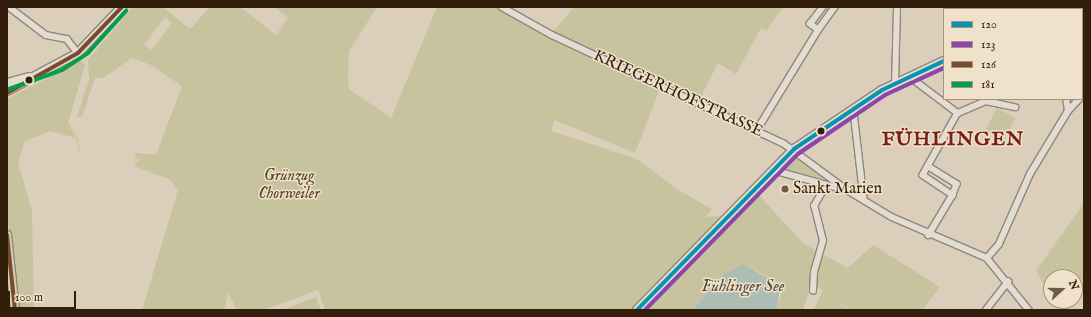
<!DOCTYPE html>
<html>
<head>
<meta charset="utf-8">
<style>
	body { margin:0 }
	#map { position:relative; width:1091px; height:317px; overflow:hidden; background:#dbcebb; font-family:"IM FELL English",serif }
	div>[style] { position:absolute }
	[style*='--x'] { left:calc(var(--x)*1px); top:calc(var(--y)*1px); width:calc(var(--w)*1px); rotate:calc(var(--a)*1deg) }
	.green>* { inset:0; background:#c8c39f; transform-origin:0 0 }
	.water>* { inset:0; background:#acbdb4 }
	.roads { filter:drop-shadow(1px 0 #908678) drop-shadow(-1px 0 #908678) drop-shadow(0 1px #908678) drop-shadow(0 -1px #908678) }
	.street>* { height:5.5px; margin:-2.75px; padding:0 2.75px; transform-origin:2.75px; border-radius:2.75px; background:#e3dcd2 }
	.secondary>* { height:8px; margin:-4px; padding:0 4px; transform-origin:4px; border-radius:4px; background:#e3dcd2 }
	.primary>* { height:8px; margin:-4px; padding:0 4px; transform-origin:4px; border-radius:4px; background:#d7ccbe }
	.bus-1>* { height:4px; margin:-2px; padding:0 2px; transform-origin:2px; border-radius:2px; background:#0894b1 }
	.bus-2>* { height:4px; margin:-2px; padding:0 2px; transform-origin:2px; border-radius:2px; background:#8e44ad }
	.bus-3>* { height:4px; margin:-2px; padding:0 2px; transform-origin:2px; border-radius:2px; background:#7a4b2a }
	.bus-4>* { height:4px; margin:-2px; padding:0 2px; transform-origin:2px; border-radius:2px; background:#029f4e }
	.dots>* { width:11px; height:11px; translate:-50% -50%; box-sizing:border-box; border:2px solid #f0e1ca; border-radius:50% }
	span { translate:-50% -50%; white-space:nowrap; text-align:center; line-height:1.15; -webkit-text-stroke:3px #f0e1ca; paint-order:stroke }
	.street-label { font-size:16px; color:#321f0b }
	.park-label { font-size:16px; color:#54462a; font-style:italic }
	.poi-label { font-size:16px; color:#321f0b }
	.left { translate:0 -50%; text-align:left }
	.water-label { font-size:17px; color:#514c3d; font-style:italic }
	.district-label { font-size:20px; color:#7a1f14; font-weight:700; letter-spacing:1px }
	.frame { position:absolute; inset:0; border:8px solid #321f0b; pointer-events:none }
	.legend { position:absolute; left:943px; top:8px; width:140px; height:92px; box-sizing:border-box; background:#f0e1ca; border:1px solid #a4937e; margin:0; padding:5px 7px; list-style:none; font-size:12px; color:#321f0b }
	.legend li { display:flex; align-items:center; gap:8px; height:20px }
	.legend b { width:20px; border:1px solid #a4937e }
	.north { position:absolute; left:1043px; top:269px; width:40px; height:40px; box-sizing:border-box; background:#f0e1ca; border:1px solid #a4937e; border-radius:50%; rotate:69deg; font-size:11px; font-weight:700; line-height:16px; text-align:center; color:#321f0b }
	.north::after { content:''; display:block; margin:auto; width:14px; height:18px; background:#6d5c49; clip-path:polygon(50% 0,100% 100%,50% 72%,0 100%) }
	.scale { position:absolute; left:8px; top:291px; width:68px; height:18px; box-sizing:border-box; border:2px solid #321f0b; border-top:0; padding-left:5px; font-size:12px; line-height:14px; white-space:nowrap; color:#321f0b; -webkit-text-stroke:3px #f0e1ca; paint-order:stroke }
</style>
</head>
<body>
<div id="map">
	<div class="green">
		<div style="clip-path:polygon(evenodd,133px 7px,163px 7px,190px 29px,210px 7px,240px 7px,276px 35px,288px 18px,274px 7px,377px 7px,349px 51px,348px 82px,349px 89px,391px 118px,437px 7px,500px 7px,661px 86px,635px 153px,554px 120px,551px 131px,637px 159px,675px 188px,712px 209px,705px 217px,732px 215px,754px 190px,804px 244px,848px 268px,873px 245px,940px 287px,922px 310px,850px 310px,829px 294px,848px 310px,814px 310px,823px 290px,812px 282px,803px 310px,777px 310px,782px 291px,774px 280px,744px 264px,725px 273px,692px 310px,325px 310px,318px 290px,264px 310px,237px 310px,228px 293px,224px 310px,142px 310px,178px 190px,171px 180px,134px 166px,139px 160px,135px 157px,136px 153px,156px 155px,182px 86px,151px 65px,132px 58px,103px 78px,95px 78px,82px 117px,77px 117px,89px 79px,88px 60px,133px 7px,165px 17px,172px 23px,152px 50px,144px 45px,165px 17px)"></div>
		<div style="clip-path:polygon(574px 7px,783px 7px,766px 31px,761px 28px,736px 74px,718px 63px,700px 99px,553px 32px)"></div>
		<div style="clip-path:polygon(78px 58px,85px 65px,68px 123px,78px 139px,81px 160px,76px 138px,50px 131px,25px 141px,18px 162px,32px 211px,34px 310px,17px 310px,7px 211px,7px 99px,63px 70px)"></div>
		<div style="left:997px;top:108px;width:21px;height:26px;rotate:28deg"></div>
		<div style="clip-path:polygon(795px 157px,823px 176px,819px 181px,782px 171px)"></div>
		<div style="clip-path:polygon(1084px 203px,1084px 289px,1075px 291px,1075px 277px,1051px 277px,1050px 296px,1036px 271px)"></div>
		<div style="clip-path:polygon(316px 297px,321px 310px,281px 310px,282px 310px)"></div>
	</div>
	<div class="water">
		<div style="clip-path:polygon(744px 264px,780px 286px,777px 310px,692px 310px,725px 273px)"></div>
	</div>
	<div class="roads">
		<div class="street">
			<div style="--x:9;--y:7;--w:46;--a:37.1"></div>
			<div style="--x:46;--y:35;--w:21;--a:11"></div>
			<div style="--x:67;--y:39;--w:18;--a:52"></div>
			<div style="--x:502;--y:7;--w:57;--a:29.2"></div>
			<div style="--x:552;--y:35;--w:255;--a:25.1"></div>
			<div style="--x:783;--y:143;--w:79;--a:36.3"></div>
			<div style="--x:847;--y:190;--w:52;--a:31"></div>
			<div style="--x:892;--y:217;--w:103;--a:23.3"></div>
			<div style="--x:987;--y:258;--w:67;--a:51.1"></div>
			<div style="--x:1051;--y:7;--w:2;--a:63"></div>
			<div style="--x:818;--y:30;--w:29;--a:-54"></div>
			<div style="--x:1082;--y:50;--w:2;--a:0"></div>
			<div style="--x:910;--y:77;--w:60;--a:36.9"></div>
			<div style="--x:958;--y:113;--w:71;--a:119.4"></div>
			<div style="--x:923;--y:175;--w:36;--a:34"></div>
			<div style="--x:953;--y:195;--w:47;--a:121"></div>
			<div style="--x:895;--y:84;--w:77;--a:-88.5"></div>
			<div style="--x:1082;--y:95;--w:3;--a:-45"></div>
			<div style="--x:1068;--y:111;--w:16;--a:-47"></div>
			<div style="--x:854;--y:112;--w:88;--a:83.4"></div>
			<div style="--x:958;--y:113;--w:30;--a:-23"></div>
			<div style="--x:986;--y:101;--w:30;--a:12"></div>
			<div style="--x:757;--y:130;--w:117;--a:-58.6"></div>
			<div style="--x:818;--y:30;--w:10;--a:-143"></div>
			<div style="--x:810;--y:24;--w:21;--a:-53"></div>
			<div style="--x:928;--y:166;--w:34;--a:32"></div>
			<div style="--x:957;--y:184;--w:12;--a:110"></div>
			<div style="--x:773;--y:170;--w:75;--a:15.5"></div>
			<div style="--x:987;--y:258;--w:18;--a:-49"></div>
			<div style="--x:999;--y:244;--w:77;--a:-66.1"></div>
			<div style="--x:1030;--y:174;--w:74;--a:-58.9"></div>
			<div style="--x:1068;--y:111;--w:12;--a:-99"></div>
			<div style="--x:813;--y:291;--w:19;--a:-87"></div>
			<div style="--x:814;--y:272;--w:32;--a:-74"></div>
			<div style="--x:823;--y:241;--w:36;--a:-104"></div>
			<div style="--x:814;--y:206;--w:24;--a:-60"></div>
			<div style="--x:986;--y:310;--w:36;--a:-52"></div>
		</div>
		<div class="secondary">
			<div style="--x:1032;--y:9;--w:3;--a:-45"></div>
			<div style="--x:7;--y:83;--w:23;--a:-15"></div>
			<div style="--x:7;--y:91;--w:81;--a:-28.2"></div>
			<div style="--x:78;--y:53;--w:64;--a:-46.3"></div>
			<div style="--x:637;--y:310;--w:225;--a:-45.7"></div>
			<div style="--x:794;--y:149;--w:106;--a:-33.8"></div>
			<div style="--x:882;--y:90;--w:68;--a:-25.1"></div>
		</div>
		<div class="primary">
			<div style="--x:7;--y:235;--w:75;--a:83.9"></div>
		</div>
	</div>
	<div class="bus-1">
		<div style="--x:637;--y:310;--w:225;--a:-45.7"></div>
		<div style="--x:794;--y:149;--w:106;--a:-33.8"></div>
		<div style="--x:882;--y:90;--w:68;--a:-25.1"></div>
	</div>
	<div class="bus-2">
		<div style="--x:645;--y:310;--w:219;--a:-45.6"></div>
		<div style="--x:798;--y:154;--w:105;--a:-34.1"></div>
		<div style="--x:885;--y:95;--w:65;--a:-24.6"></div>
	</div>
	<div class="bus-3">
		<div style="--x:7;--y:93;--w:81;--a:-29.4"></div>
		<div style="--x:78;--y:53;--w:64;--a:-46.3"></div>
		<div style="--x:7;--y:235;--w:75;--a:83.9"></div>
	</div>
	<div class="bus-4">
		<div style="--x:9;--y:89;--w:56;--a:-19.7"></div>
		<div style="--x:62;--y:70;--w:31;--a:-33"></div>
		<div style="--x:88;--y:53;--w:57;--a:-47.9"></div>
	</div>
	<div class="dots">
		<div style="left:29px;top:80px;background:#321f0b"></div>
		<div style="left:821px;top:131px;background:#321f0b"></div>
		<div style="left:785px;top:189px;background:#6d5c49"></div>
	</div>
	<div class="street-label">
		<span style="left:678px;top:94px;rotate:25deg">KRIEGERHOFSTRASSE</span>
	</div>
	<div class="park-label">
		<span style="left:289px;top:185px">Grünzug<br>Chorweiler</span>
	</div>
	<div class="poi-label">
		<span class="left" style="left:793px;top:189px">Sankt Marien</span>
	</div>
	<div class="water-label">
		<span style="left:743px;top:287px">Fühlinger See</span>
	</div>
	<div class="district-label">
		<span style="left:953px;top:139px">FÜHLINGEN</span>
	</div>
	<div class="frame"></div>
	<ul class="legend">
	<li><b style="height:5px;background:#0894b1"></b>120</li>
	<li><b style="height:5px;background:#8e44ad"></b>123</li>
	<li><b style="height:5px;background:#7a4b2a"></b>126</li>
	<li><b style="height:5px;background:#029f4e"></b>181</li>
	</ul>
	<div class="north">N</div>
	<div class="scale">100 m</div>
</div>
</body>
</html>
